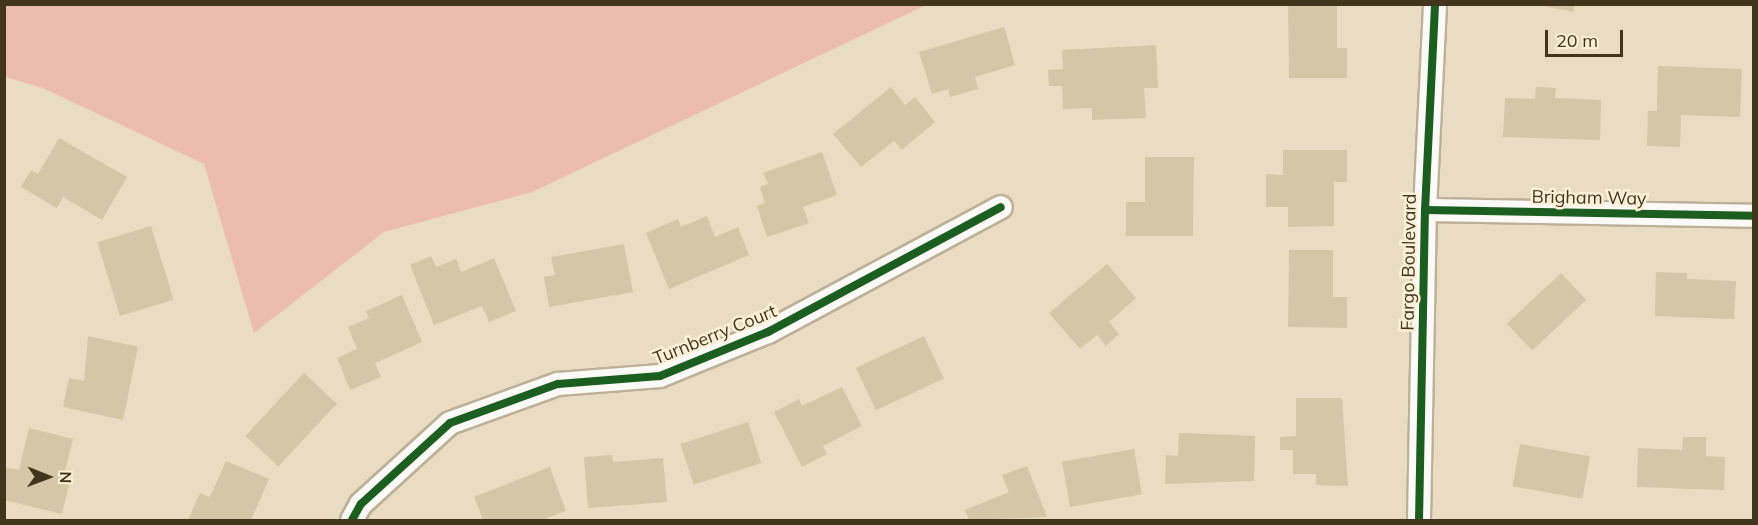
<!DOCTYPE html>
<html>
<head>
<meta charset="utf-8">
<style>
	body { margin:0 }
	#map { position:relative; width:1758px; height:525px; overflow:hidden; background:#eadcc2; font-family:Mulish,sans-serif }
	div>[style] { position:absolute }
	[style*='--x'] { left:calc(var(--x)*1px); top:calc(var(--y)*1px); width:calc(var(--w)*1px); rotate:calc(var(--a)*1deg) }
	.green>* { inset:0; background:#ecbcae }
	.building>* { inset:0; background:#d5c6a7; transform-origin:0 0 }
	.roads { filter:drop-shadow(2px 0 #bcb099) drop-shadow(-2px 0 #bcb099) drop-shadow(0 2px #bcb099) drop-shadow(0 -2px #bcb099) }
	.minor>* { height:22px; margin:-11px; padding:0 11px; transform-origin:11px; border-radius:11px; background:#fcfaf6 }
	.cycleway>* { height:8px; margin:-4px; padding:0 4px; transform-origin:4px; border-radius:4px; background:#1b5e20 }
	span { translate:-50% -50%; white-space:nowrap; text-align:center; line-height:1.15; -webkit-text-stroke:5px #fdf0d8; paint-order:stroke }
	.street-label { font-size:18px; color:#41351c }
	.frame { position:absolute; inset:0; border:6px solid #41351c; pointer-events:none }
	.north { position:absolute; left:18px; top:447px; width:60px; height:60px; -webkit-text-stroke:4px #fdf0d8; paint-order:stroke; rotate:91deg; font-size:16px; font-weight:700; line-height:24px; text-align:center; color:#41351c }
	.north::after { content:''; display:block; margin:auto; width:21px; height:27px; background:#41351c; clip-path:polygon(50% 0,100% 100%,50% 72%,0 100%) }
	.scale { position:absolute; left:1545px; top:30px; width:78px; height:27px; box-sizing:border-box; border:3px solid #41351c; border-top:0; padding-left:8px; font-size:18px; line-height:21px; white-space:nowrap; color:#41351c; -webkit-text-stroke:4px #fdf0d8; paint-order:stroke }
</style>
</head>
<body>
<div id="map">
	<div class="green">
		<div style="clip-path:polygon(4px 5px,5px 4px,926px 5px,532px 192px,384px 232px,254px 333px,204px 164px,43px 88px,5px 77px)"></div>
	</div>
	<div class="building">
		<div style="clip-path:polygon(1337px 4px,1337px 48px,1347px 48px,1347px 78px,1289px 78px,1288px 5px)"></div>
		<div style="clip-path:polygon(1535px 4px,1574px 4px,1574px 12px)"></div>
		<div style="clip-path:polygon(1004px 27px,1015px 65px,975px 77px,978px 89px,950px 97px,948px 89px,932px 94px,919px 52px)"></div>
		<div style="clip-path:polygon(1156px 45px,1158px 88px,1144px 88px,1146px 118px,1092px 120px,1092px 108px,1063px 109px,1062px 86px,1049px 86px,1048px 70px,1063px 69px,1062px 50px)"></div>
		<div style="clip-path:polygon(1658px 66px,1742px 69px,1740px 117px,1681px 115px,1680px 147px,1647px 146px,1648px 111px,1657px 111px)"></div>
		<div style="clip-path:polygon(891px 87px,905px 105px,915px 97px,935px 122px,902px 150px,894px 141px,861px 167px,833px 134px)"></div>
		<div style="clip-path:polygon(1536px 87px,1556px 88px,1555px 98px,1601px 100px,1600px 140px,1503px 137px,1505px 98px,1535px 99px)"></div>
		<div style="clip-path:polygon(59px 138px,127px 177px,102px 220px,63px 197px,57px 208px,21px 187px,31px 170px,38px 174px)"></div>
		<div style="clip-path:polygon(1283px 150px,1347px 150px,1347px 182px,1334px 182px,1334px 226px,1288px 227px,1288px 207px,1266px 207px,1266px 174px,1283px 175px)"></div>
		<div style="clip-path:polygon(822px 152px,837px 195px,803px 207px,809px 223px,767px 237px,757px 206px,765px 203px,760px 187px,768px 184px,763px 173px)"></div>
		<div style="clip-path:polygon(1145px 157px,1194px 157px,1193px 236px,1126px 236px,1126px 202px,1145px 202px)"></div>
		<div style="clip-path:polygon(707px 216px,715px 237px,738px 227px,749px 255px,669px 289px,646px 233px,678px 219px,681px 227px)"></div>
		<div style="left:151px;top:226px;width:77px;height:56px;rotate:73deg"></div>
		<div style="clip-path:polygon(624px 244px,633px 292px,549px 307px,544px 277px,555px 275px,551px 257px)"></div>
		<div style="clip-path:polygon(1289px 250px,1333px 250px,1333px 297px,1347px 297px,1347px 328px,1288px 327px)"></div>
		<div style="clip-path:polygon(431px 256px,436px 267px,456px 259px,461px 272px,494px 258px,516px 311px,489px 322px,482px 306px,434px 325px,410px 265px)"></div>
		<div style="clip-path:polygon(1107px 264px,1136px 298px,1109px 322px,1119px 334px,1106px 346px,1097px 335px,1080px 349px,1049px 313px)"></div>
		<div style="clip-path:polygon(1656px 272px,1687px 273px,1687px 279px,1736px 281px,1734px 319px,1655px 316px)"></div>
		<div style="left:1561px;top:273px;width:37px;height:74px;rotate:47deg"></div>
		<div style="clip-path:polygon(402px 295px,422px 342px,375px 363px,381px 377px,350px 390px,337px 358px,357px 349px,348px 327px,369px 318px,366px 311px)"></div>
		<div style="clip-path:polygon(88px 336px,138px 347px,123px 420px,63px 407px,69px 378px,84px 381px)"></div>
		<div style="left:924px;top:336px;width:47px;height:75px;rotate:65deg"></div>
		<div style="left:304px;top:373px;width:45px;height:86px;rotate:43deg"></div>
		<div style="clip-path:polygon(842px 387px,862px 426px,823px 446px,827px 454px,802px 467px,774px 412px,799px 399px,802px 406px)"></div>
		<div style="clip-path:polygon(1296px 398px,1342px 398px,1348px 486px,1316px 485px,1316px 474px,1293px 474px,1293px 450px,1280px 450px,1280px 437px,1296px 436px)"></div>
		<div style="left:748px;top:422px;width:43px;height:71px;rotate:72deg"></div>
		<div style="clip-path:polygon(29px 428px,73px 439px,62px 483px,69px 485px,62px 514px,4px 500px,4px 467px,19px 470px)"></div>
		<div style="clip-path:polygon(1179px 433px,1255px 436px,1254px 481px,1165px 484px,1166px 455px,1178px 456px)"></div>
		<div style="clip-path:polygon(1683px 437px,1706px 437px,1706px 456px,1725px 457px,1724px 490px,1637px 487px,1638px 448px,1682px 450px)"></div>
		<div style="left:1520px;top:444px;width:71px;height:43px;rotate:10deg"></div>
		<div style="left:1134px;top:449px;width:46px;height:73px;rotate:80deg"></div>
		<div style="clip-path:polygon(612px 455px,613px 462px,663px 458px,667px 502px,588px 508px,584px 457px)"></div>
		<div style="clip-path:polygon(226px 461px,269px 479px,251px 520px,188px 520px,200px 493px,210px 497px)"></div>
		<div style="clip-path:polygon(1027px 466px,1047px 517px,969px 520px,965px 510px,1009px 492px,1002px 475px)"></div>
		<div style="clip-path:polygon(550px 467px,566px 511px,541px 520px,483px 520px,474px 497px)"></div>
	</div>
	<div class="roads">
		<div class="minor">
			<div style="--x:1425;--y:210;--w:329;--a:1"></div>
			<div style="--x:352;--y:520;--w:18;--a:-61"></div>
			<div style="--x:361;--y:504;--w:120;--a:-42.3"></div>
			<div style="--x:450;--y:423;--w:115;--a:-19.9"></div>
			<div style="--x:558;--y:384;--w:102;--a:-4.5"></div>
			<div style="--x:660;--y:376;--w:117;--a:-22.2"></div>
			<div style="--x:768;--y:332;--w:264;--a:-28.2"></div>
			<div style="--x:1419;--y:520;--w:310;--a:-88.9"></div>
			<div style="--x:1425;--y:210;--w:206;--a:-87.2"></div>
		</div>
	</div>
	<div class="cycleway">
		<div style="--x:1425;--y:210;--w:329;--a:1"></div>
		<div style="--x:352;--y:520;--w:18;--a:-61"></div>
		<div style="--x:361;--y:504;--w:120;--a:-42.3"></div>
		<div style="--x:450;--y:423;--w:115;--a:-19.9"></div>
		<div style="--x:558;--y:384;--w:102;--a:-4.5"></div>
		<div style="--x:660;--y:376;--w:117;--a:-22.2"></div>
		<div style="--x:768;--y:332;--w:264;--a:-28.2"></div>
		<div style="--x:1419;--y:520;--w:310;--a:-88.9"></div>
		<div style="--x:1425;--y:210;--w:206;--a:-87.2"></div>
	</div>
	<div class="street-label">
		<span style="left:1589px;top:198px;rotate:1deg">Brigham Way</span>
		<span style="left:1409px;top:262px;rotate:-89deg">Fargo Boulevard</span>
		<span style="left:715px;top:335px;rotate:-22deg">Turnberry Court</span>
	</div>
	<div class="frame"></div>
	<div class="north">N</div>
	<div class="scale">20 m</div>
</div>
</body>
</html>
